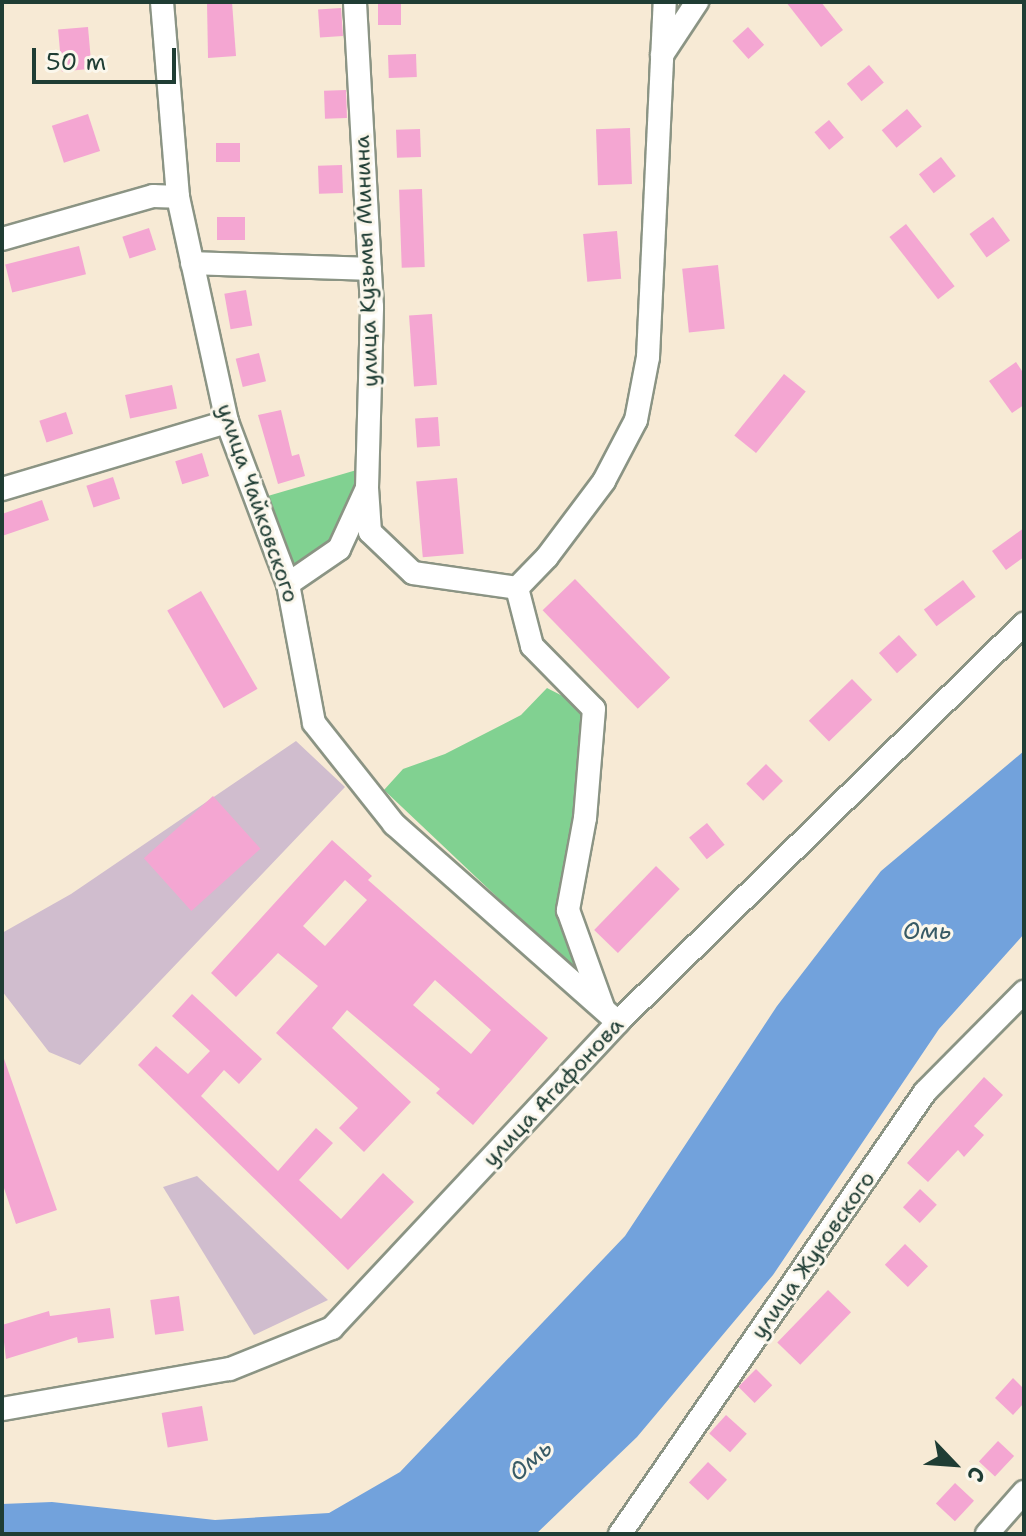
<!DOCTYPE html>
<html>
<head>
<meta charset="utf-8">
<style>
	body { margin:0 }
	#map { position:relative; width:1026px; height:1536px; overflow:hidden; background:#f7ead5; font-family:"Shantell Sans",sans-serif }
	div>[style] { position:absolute }
	[style*='--x'] { left:calc(var(--x)*1px); top:calc(var(--y)*1px); width:calc(var(--w)*1px); rotate:calc(var(--a)*1deg) }
	.industrial>* { inset:0; background:#d0bdce }
	.green>* { inset:0; background:#81d191 }
	.water>* { inset:0; background:#72a2dc }
	.building>* { inset:0; background:#f4a6d2; transform-origin:0 0 }
	.roads { filter:drop-shadow(2px 0 #8b9484) drop-shadow(-2px 0 #8b9484) drop-shadow(0 2px #8b9484) drop-shadow(0 -2px #8b9484) }
	.minor>* { height:22px; margin:-11px; padding:0 11px; transform-origin:11px; border-radius:11px; background:#fff }
	span { translate:-50% -50%; white-space:nowrap; text-align:center; line-height:1.15; -webkit-text-stroke:6px #fbf7ec; paint-order:stroke }
	.street-label { font-size:22px; color:#1f3d34 }
	.water-label { font-size:24px; color:#385b66; font-style:italic }
	.frame { position:absolute; inset:0; border:4px solid #1f3d34; pointer-events:none }
	.north { position:absolute; left:914px; top:1424px; width:80px; height:80px; -webkit-text-stroke:6px #fbf7ec; paint-order:stroke; rotate:115deg; font-size:22px; font-weight:700; line-height:32px; text-align:center; color:#1f3d34 }
	.north::after { content:''; display:block; margin:auto; width:28px; height:36px; background:#1f3d34; clip-path:polygon(50% 0,100% 100%,50% 72%,0 100%) }
	.scale { position:absolute; left:32px; top:48px; width:144px; height:36px; box-sizing:border-box; border:4px solid #1f3d34; border-top:0; padding-left:10px; font-size:24px; line-height:28px; white-space:nowrap; color:#1f3d34; -webkit-text-stroke:6px #fbf7ec; paint-order:stroke }
</style>
</head>
<body>
<div id="map">
	<div class="industrial">
		<div style="clip-path:polygon(296px 741px,345px 787px,80px 1065px,49px 1052px,2px 991px,2px 933px,71px 894px)"></div>
		<div style="clip-path:polygon(197px 1176px,328px 1300px,254px 1335px,163px 1187px)"></div>
	</div>
	<div class="green">
		<div style="clip-path:polygon(360px 469px,362px 489px,336px 546px,289px 580px,261px 498px)"></div>
		<div style="clip-path:polygon(547px 688px,588px 709px,579px 825px,562px 901px,589px 984px,384px 790px,403px 769px,445px 754px,521px 715px)"></div>
	</div>
	<div class="water">
		<div style="clip-path:polygon(1024px 751px,1024px 934px,939px 1029px,773px 1275px,637px 1437px,536px 1534px,2px 1534px,2px 1504px,52px 1502px,215px 1520px,329px 1513px,400px 1472px,625px 1236px,777px 1006px,881px 871px)"></div>
	</div>
	<div class="building">
		<div style="clip-path:polygon(207px 2px,232px 2px,236px 56px,208px 58px)"></div>
		<div style="left:378px;top:2px;width:23px;height:23px"></div>
		<div style="clip-path:polygon(786px 2px,821px 2px,843px 30px,821px 47px)"></div>
		<div style="left:341px;top:8px;width:28px;height:23px;rotate:86deg"></div>
		<div style="left:88px;top:27px;width:42px;height:30px;rotate:85deg"></div>
		<div style="left:748px;top:27px;width:24px;height:21px;rotate:48deg"></div>
		<div style="left:416px;top:54px;width:23px;height:28px;rotate:88deg"></div>
		<div style="left:869px;top:65px;width:23px;height:29px;rotate:50deg"></div>
		<div style="left:346px;top:90px;width:28px;height:22px;rotate:88deg"></div>
		<div style="left:907px;top:109px;width:23px;height:33px;rotate:50deg"></div>
		<div style="left:88px;top:114px;width:39px;height:38px;rotate:72deg"></div>
		<div style="left:829px;top:120px;width:23px;height:19px;rotate:50deg"></div>
		<div style="left:630px;top:128px;width:56px;height:34px;rotate:88deg"></div>
		<div style="left:420px;top:129px;width:28px;height:24px;rotate:88deg"></div>
		<div style="left:240px;top:143px;width:19px;height:24px;rotate:90deg"></div>
		<div style="left:941px;top:157px;width:24px;height:28px;rotate:52deg"></div>
		<div style="left:342px;top:165px;width:28px;height:24px;rotate:88deg"></div>
		<div style="left:422px;top:189px;width:78px;height:23px;rotate:88deg"></div>
		<div style="left:217px;top:217px;width:28px;height:23px"></div>
		<div style="left:993px;top:217px;width:29px;height:29px;rotate:54deg"></div>
		<div style="left:906px;top:224px;width:79px;height:21px;rotate:52deg"></div>
		<div style="left:149px;top:228px;width:23px;height:28px;rotate:72deg"></div>
		<div style="left:617px;top:231px;width:48px;height:34px;rotate:85deg"></div>
		<div style="left:79px;top:246px;width:29px;height:76px;rotate:76deg"></div>
		<div style="left:718px;top:265px;width:64px;height:36px;rotate:84deg"></div>
		<div style="left:246px;top:290px;width:36px;height:22px;rotate:80deg"></div>
		<div style="left:432px;top:314px;width:71px;height:23px;rotate:86deg"></div>
		<div style="left:259px;top:353px;width:29px;height:24px;rotate:76deg"></div>
		<div style="clip-path:polygon(1016px 362px,1024px 374px,1024px 405px,1012px 413px,989px 381px)"></div>
		<div style="left:784px;top:374px;width:28px;height:79px;rotate:39deg"></div>
		<div style="left:172px;top:385px;width:24px;height:48px;rotate:78deg"></div>
		<div style="clip-path:polygon(281px 410px,292px 456px,299px 454px,305px 476px,278px 484px,258px 415px)"></div>
		<div style="left:66px;top:412px;width:23px;height:28px;rotate:72deg"></div>
		<div style="left:438px;top:417px;width:29px;height:23px;rotate:86deg"></div>
		<div style="left:202px;top:453px;width:24px;height:28px;rotate:73deg"></div>
		<div style="left:113px;top:477px;width:23px;height:28px;rotate:72deg"></div>
		<div style="left:457px;top:478px;width:76px;height:41px;rotate:85deg"></div>
		<div style="clip-path:polygon(42px 500px,49px 520px,2px 536px,2px 514px)"></div>
		<div style="clip-path:polygon(1024px 528px,1024px 557px,1006px 570px,992px 551px)"></div>
		<div style="left:575px;top:579px;width:137px;height:45px;rotate:46deg"></div>
		<div style="left:963px;top:580px;width:21px;height:49px;rotate:53deg"></div>
		<div style="left:201px;top:591px;width:113px;height:39px;rotate:60deg"></div>
		<div style="left:899px;top:635px;width:27px;height:27px;rotate:48deg"></div>
		<div style="left:852px;top:679px;width:29px;height:60px;rotate:46deg"></div>
		<div style="left:766px;top:764px;width:24px;height:28px;rotate:45deg"></div>
		<div style="left:213px;top:796px;width:71px;height:93px;rotate:48deg"></div>
		<div style="left:707px;top:823px;width:28px;height:23px;rotate:51deg"></div>
		<div style="clip-path:polygon(evenodd,332px 840px,372px 876px,368px 880px,548px 1038px,473px 1125px,436px 1093px,440px 1089px,347px 1010px,332px 1028px,411px 1102px,364px 1152px,339px 1128px,358px 1108px,276px 1033px,318px 986px,278px 953px,236px 997px,211px 973px,332px 840px,345px 880px,367px 900px,325px 946px,303px 926px,345px 880px,332px 840px,435px 980px,491px 1030px,471px 1054px,413px 1005px,435px 980px)"></div>
		<div style="left:656px;top:866px;width:33px;height:89px;rotate:44deg"></div>
		<div style="clip-path:polygon(192px 994px,262px 1059px,239px 1084px,224px 1070px,201px 1096px,278px 1171px,316px 1128px,333px 1143px,299px 1180px,341px 1219px,383px 1173px,414px 1202px,348px 1270px,138px 1065px,156px 1046px,188px 1074px,210px 1051px,172px 1016px)"></div>
		<div style="clip-path:polygon(2px 1053px,57px 1210px,16px 1224px,2px 1182px)"></div>
		<div style="clip-path:polygon(984px 1077px,1003px 1095px,974px 1126px,984px 1135px,964px 1157px,958px 1150px,928px 1182px,907px 1163px)"></div>
		<div style="left:920px;top:1189px;width:23px;height:25px;rotate:43deg"></div>
		<div style="left:905px;top:1244px;width:32px;height:29px;rotate:44deg"></div>
		<div style="left:828px;top:1290px;width:32px;height:73px;rotate:44deg"></div>
		<div style="left:179px;top:1296px;width:35px;height:29px;rotate:82deg"></div>
		<div style="clip-path:polygon(110px 1308px,114px 1338px,78px 1343px,77px 1337px,6px 1359px,2px 1325px,49px 1311px,50px 1316px)"></div>
		<div style="left:756px;top:1369px;width:23px;height:25px;rotate:45deg"></div>
		<div style="clip-path:polygon(1013px 1378px,1024px 1389px,1024px 1403px,1013px 1415px,995px 1398px)"></div>
		<div style="left:202px;top:1406px;width:35px;height:41px;rotate:80deg"></div>
		<div style="left:726px;top:1415px;width:28px;height:25px;rotate:42deg"></div>
		<div style="left:998px;top:1441px;width:22px;height:28px;rotate:43deg"></div>
		<div style="left:708px;top:1462px;width:26px;height:28px;rotate:43deg"></div>
		<div style="left:955px;top:1483px;width:26px;height:28px;rotate:43deg"></div>
	</div>
	<div class="roads">
		<div class="minor">
			<div style="--x:162;--y:2;--w:196;--a:85.3"></div>
			<div style="--x:178;--y:197;--w:230;--a:77.7"></div>
			<div style="--x:227;--y:422;--w:173;--a:69.4"></div>
			<div style="--x:288;--y:584;--w:141;--a:79.4"></div>
			<div style="--x:314;--y:723;--w:129;--a:51.6"></div>
			<div style="--x:394;--y:824;--w:299;--a:41.5"></div>
			<div style="--x:662;--y:55;--w:64;--a:-56.6"></div>
			<div style="--x:2;--y:239;--w:157;--a:-15.9"></div>
			<div style="--x:153;--y:196;--w:25;--a:2"></div>
			<div style="--x:192;--y:263;--w:178;--a:1.9"></div>
			<div style="--x:367;--y:488;--w:44;--a:86.1"></div>
			<div style="--x:370;--y:532;--w:59;--a:43.6"></div>
			<div style="--x:413;--y:573;--w:105;--a:8.2"></div>
			<div style="--x:517;--y:588;--w:43;--a:-45.9"></div>
			<div style="--x:547;--y:557;--w:95;--a:-53.1"></div>
			<div style="--x:604;--y:481;--w:69;--a:-62.3"></div>
			<div style="--x:636;--y:420;--w:64;--a:-79.2"></div>
			<div style="--x:648;--y:357;--w:355;--a:-87.3"></div>
			<div style="--x:2;--y:489;--w:235;--a:-16.6"></div>
			<div style="--x:288;--y:584;--w:62;--a:-34.5"></div>
			<div style="--x:339;--y:549;--w:67;--a:-65.3"></div>
			<div style="--x:367;--y:488;--w:181;--a:-88.4"></div>
			<div style="--x:372;--y:307;--w:305;--a:-93.2"></div>
			<div style="--x:517;--y:588;--w:60;--a:75.5"></div>
			<div style="--x:532;--y:646;--w:88;--a:45.5"></div>
			<div style="--x:594;--y:709;--w:109;--a:94.7"></div>
			<div style="--x:585;--y:818;--w:94;--a:100.5"></div>
			<div style="--x:568;--y:910;--w:103;--a:70.2"></div>
			<div style="--x:2;--y:1409;--w:231;--a:-10"></div>
			<div style="--x:230;--y:1369;--w:110;--a:-21.9"></div>
			<div style="--x:332;--y:1328;--w:419;--a:-46.9"></div>
			<div style="--x:618;--y:1022;--w:569;--a:-44.43"></div>
			<div style="--x:620;--y:1534;--w:537;--a:-55.39"></div>
			<div style="--x:925;--y:1092;--w:141;--a:-45.3"></div>
			<div style="--x:987;--y:1534;--w:56;--a:-48.6"></div>
		</div>
	</div>
	<div class="street-label">
		<span style="left:366px;top:261px;rotate:-92deg">улица Кузьмы Минина</span>
		<span style="left:258px;top:503px;rotate:71deg">улица Чайковского</span>
		<span style="left:553px;top:1092px;rotate:-47deg">улица Агафонова</span>
		<span style="left:813px;top:1255px;rotate:-55deg">улица Жуковского</span>
	</div>
	<div class="water-label">
		<span style="left:927px;top:932px">Омь</span>
		<span style="left:531px;top:1461px;rotate:-41deg">Омь</span>
	</div>
	<div class="frame"></div>
	<div class="north">С</div>
	<div class="scale">50 m</div>
</div>
</body>
</html>
